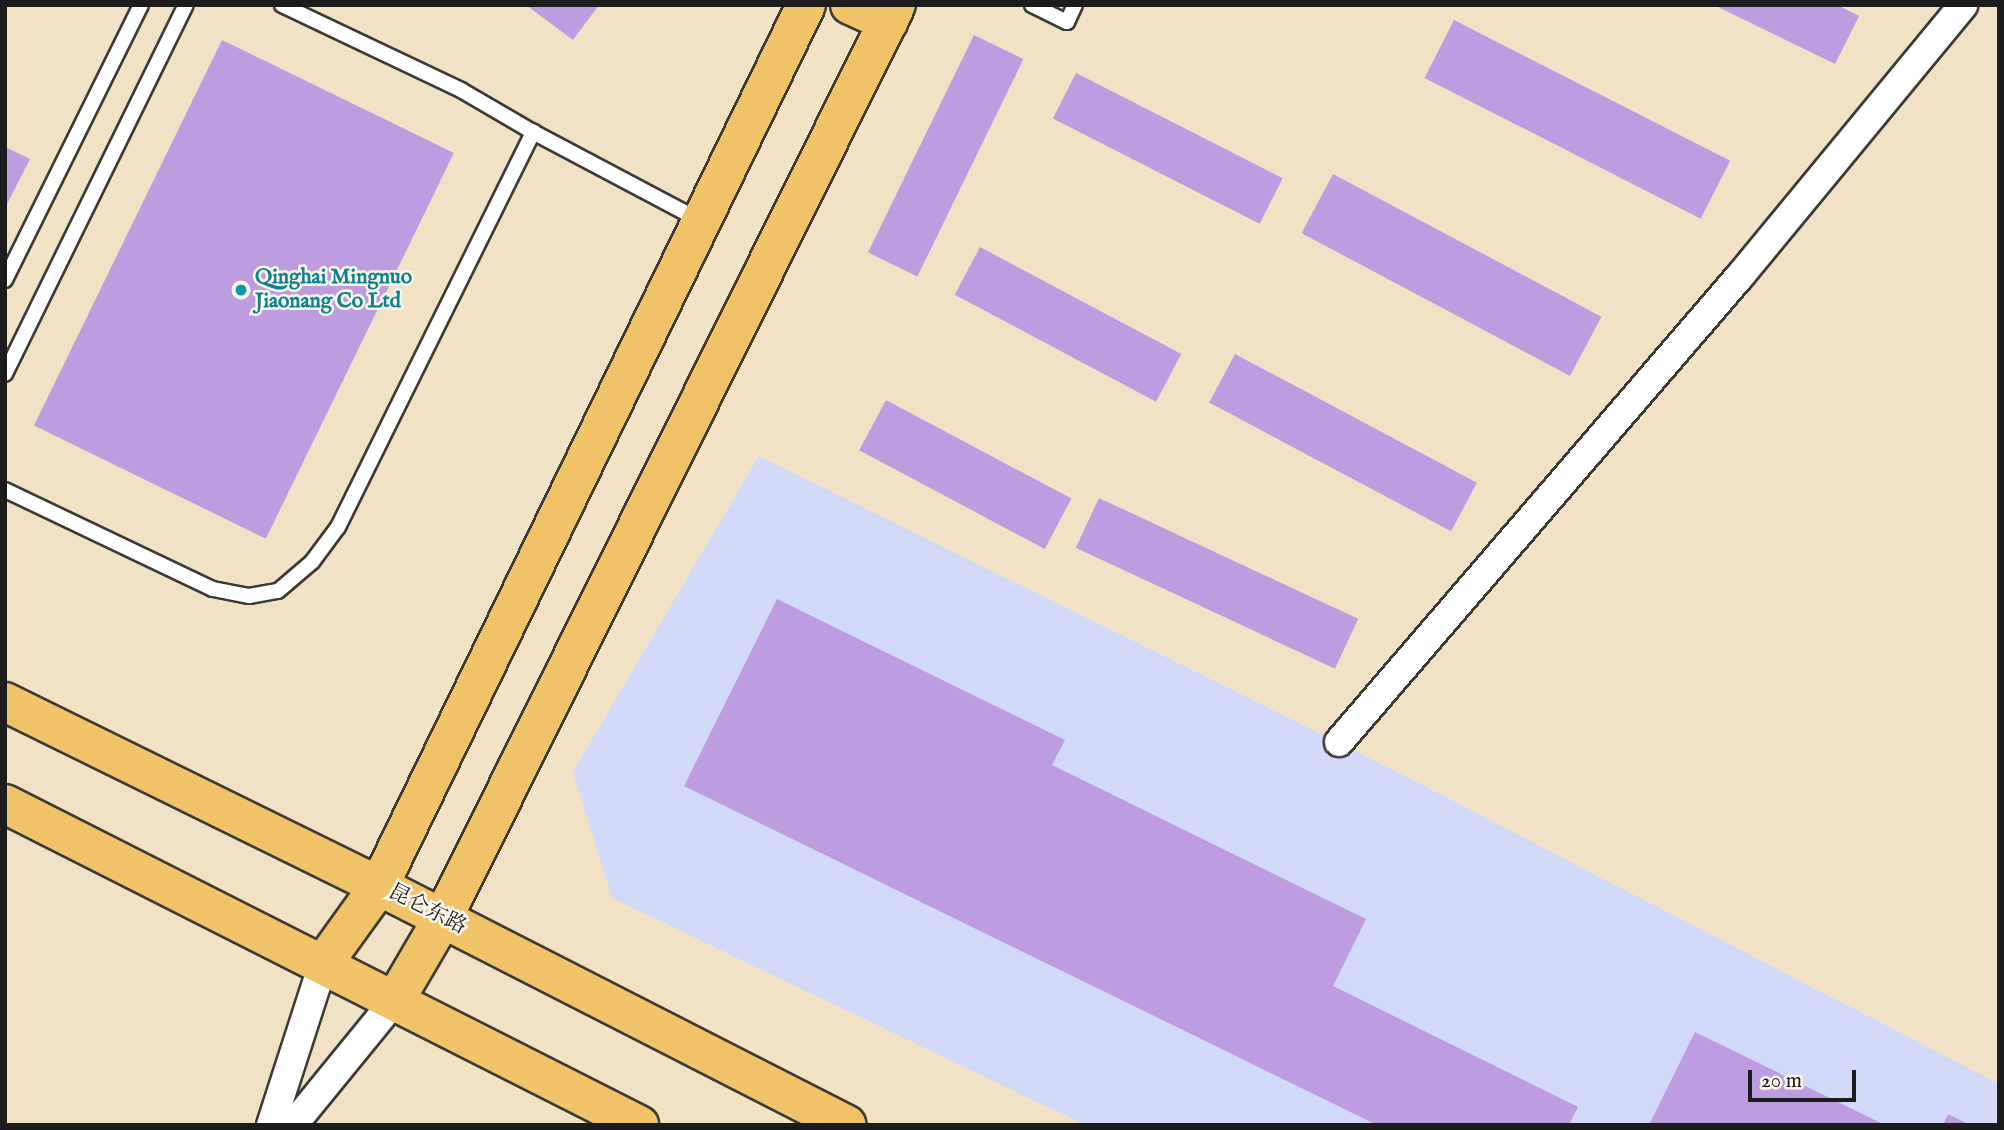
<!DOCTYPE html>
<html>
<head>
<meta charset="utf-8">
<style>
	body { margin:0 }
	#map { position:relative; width:2004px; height:1130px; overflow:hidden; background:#f2e2c5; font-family:"IM FELL English","Noto Serif SC",serif }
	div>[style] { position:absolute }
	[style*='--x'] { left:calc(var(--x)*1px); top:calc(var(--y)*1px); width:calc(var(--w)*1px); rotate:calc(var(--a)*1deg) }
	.built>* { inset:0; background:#d3d9f9 }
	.building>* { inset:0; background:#bd9de0; transform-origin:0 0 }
	.roads { filter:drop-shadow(2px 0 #3c3a35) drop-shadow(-2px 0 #3c3a35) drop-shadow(0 2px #3c3a35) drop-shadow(0 -2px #3c3a35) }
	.service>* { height:14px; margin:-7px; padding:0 7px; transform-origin:7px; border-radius:7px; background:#fff }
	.minor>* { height:28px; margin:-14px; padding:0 14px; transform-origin:14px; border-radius:14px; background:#fff }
	.primary>* { height:38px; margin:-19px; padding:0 19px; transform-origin:19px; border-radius:19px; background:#f0c369 }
	.trunk>* { height:38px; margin:-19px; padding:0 19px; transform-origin:19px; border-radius:19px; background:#f0c369 }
	.dots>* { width:19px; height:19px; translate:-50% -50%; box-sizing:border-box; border:4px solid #fbf7ec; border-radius:50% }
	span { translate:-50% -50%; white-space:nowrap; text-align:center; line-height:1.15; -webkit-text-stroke:5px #fbf7ec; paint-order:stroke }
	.culture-label { font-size:21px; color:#0d838f; font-weight:700 }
	.left { translate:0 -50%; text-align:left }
	.street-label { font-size:21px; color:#1c1c1c }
	.frame { position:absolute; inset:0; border:7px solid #1c1c1c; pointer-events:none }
	.scale { position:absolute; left:1748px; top:1070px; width:108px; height:32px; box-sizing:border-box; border:4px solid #1c1c1c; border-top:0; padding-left:9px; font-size:21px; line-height:24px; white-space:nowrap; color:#1c1c1c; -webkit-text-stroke:5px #fbf7ec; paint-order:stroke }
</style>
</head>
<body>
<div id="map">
	<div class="built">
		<div style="clip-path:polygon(759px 456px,1382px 764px,1999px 1084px,1999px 1125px,1085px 1125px,612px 898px,573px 772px)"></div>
	</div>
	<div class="building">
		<div style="clip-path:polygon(526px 5px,599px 5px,573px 40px)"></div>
		<div style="clip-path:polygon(1714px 5px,1837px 5px,1859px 16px,1835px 64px)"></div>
		<div style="left:1454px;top:20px;width:310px;height:65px;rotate:27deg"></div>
		<div style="left:974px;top:35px;width:55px;height:242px;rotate:26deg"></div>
		<div style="left:222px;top:40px;width:258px;height:429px;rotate:26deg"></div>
		<div style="left:1076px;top:73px;width:232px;height:51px;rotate:27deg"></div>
		<div style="clip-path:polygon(5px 147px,30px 159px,5px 208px)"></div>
		<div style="left:1333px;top:174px;width:304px;height:67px;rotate:28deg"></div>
		<div style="left:980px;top:247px;width:228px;height:54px;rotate:28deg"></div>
		<div style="left:1235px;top:354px;width:274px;height:55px;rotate:28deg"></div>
		<div style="left:886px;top:400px;width:210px;height:57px;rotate:28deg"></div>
		<div style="left:1099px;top:498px;width:286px;height:55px;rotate:25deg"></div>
		<div style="clip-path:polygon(777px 599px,1065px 740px,1052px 765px,1366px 919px,1333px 986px,1578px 1107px,1569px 1125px,1377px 1125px,684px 786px)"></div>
		<div style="clip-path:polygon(1695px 1032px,1885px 1125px,1649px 1125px)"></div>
		<div style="clip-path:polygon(1948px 1114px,1970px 1125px,1943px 1125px)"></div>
	</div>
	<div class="roads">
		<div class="service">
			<div style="--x:282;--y:5;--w:198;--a:25.4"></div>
			<div style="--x:461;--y:90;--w:83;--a:30.3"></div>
			<div style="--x:1032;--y:5;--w:39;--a:26"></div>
			<div style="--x:1067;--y:22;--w:19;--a:-65"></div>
			<div style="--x:5;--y:280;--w:307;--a:-63.7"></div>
			<div style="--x:5;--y:374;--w:411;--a:-63.9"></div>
			<div style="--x:5;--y:490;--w:230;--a:25.5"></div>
			<div style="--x:213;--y:589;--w:37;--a:11"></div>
			<div style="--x:249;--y:596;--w:29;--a:-10"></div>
			<div style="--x:278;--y:591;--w:45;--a:-40.5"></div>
			<div style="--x:312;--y:562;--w:44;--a:-53.4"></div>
			<div style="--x:338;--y:527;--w:441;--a:-63.7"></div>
			<div style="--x:533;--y:132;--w:188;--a:27.9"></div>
		</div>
		<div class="minor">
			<div style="--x:1339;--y:742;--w:615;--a:-49.29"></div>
			<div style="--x:1740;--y:276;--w:351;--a:-50.5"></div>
			<div style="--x:271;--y:1125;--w:169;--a:-72.1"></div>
			<div style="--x:293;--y:1125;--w:161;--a:-50.8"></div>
		</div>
		<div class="primary">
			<div style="--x:850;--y:5;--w:42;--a:24.1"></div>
			<div style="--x:323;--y:964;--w:96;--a:-54.3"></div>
			<div style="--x:379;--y:886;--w:979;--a:-64.14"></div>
			<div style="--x:395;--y:1000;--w:95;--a:-59.7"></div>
			<div style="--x:443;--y:918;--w:1019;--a:-63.61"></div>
		</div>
		<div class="trunk">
			<div style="--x:5;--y:702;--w:417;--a:26.2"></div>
			<div style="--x:379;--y:886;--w:525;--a:27.05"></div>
			<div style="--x:5;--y:804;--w:711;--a:26.85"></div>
		</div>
	</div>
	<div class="dots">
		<div style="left:241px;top:290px;background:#0f9aa8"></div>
	</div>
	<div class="culture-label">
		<span class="left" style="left:255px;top:290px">Qinghai Mingnuo<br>Jiaonang Co Ltd</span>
	</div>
	<div class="street-label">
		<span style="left:427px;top:910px;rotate:27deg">昆仑东路</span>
	</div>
	<div class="frame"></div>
	<div class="scale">20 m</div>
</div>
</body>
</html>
